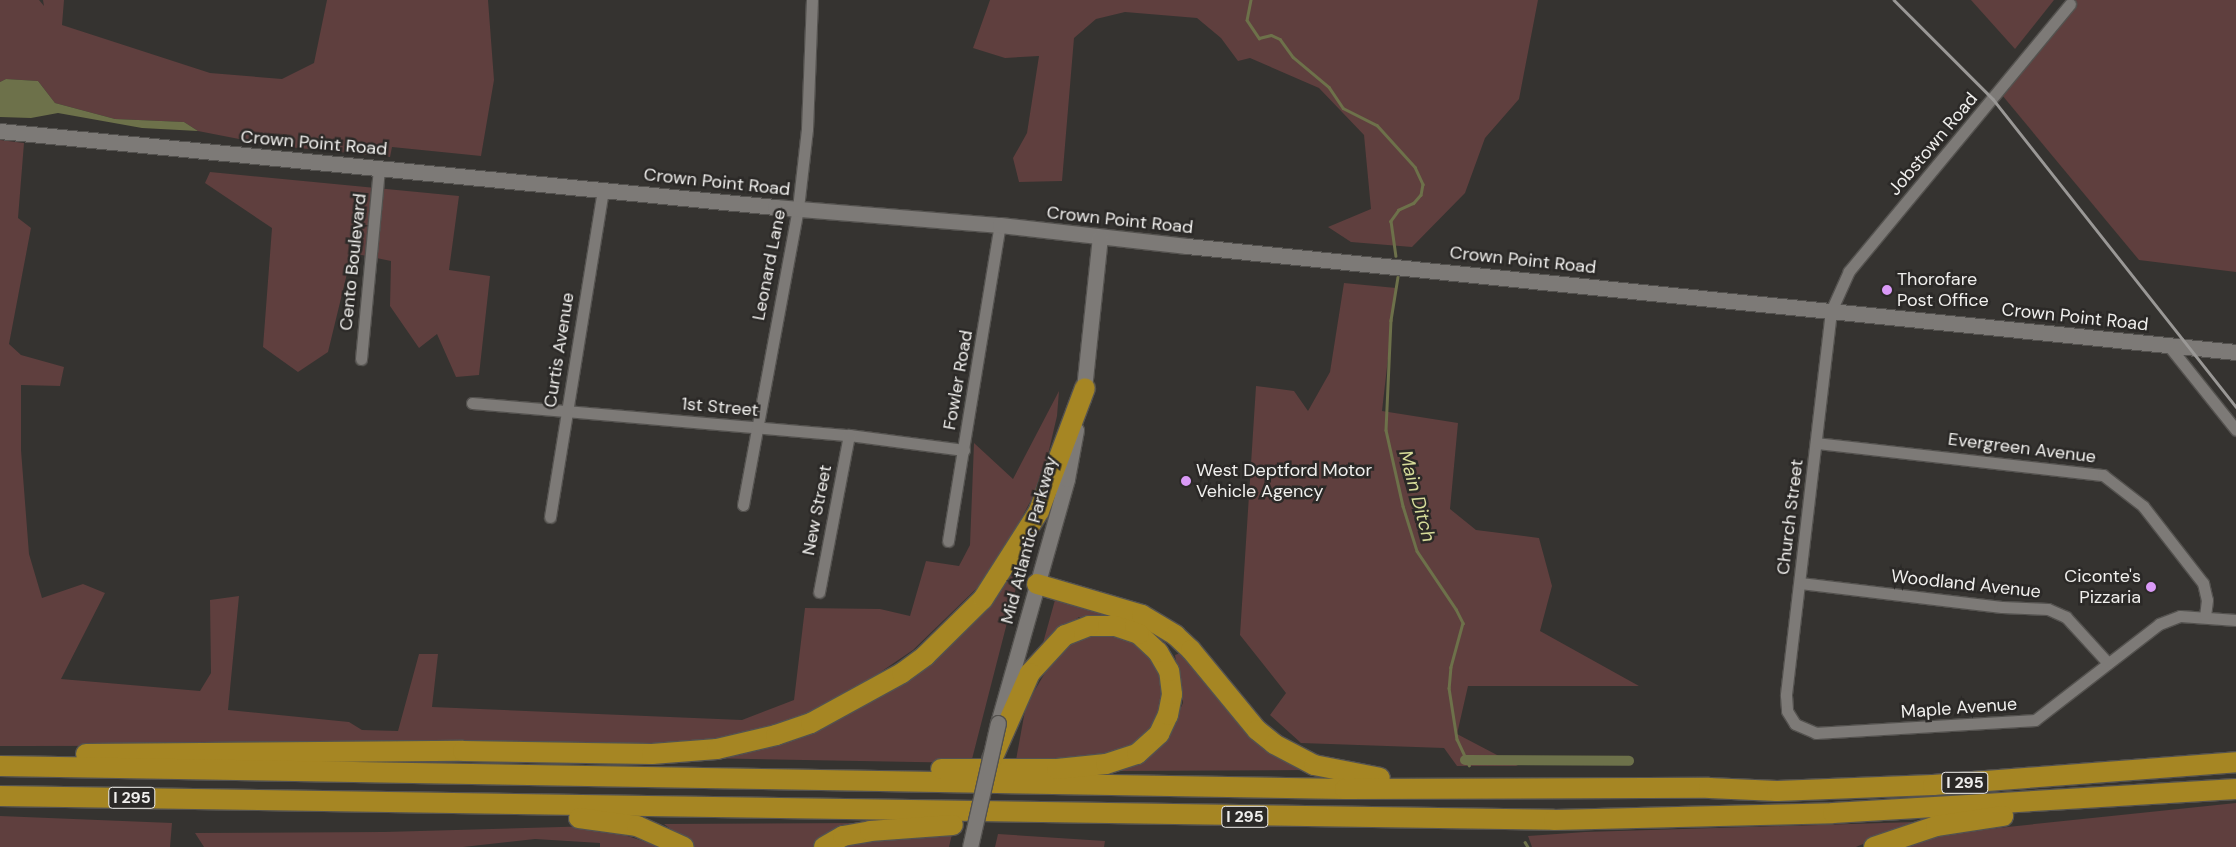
<!DOCTYPE html>
<html>
<head>
<meta charset="utf-8">
<style>
	body { margin:0 }
	#map { position:relative; width:2236px; height:847px; overflow:hidden; background:#353330; font-family:"DM Sans",sans-serif }
	div>[style] { position:absolute }
	[style*='--x'] { left:calc(var(--x)*1px); top:calc(var(--y)*1px); width:calc(var(--w)*1px); rotate:calc(var(--a)*1deg) }
	.green>* { inset:0; background:#5f3f3e }
	.water>* { inset:0; background:#6d714a }
	.stream>* { height:2.5px; margin:-1.25px; padding:0 1.25px; transform-origin:1.25px; border-radius:1.25px; background:#6d714a }
	.canal>* { height:10px; margin:-5px; padding:0 5px; transform-origin:5px; border-radius:5px; background:#6d714a }
	.roads { filter:drop-shadow(1px 0 #54524f) drop-shadow(-1px 0 #54524f) drop-shadow(0 1px #54524f) drop-shadow(0 -1px #54524f) }
	.minor>* { height:11px; margin:-5.5px; padding:0 5.5px; transform-origin:5.5px; border-radius:5.5px; background:#7d7a77 }
	.secondary>* { height:15px; margin:-7.5px; padding:0 7.5px; transform-origin:7.5px; border-radius:7.5px; background:#7d7a77 }
	.motorway>* { height:20px; margin:-10px; padding:0 10px; transform-origin:10px; border-radius:10px; background:#a68623 }
	.rail>* { height:2.5px; margin:-1.25px; padding:0 1.25px; transform-origin:1.25px; border-radius:1.25px; background:#9a9896 }
	.bridges { filter:drop-shadow(1px 0 #54524f) drop-shadow(-1px 0 #54524f) drop-shadow(0 1px #54524f) drop-shadow(0 -1px #54524f) }
	.secondary-bridge>* { height:15px; margin:-7.5px; padding:0 7.5px; transform-origin:7.5px; border-radius:7.5px; background:#7d7a77 }
	.dots>* { width:14px; height:14px; translate:-50% -50%; box-sizing:border-box; border:2px solid #2b2927; border-radius:50% }
	span { translate:-50% -50%; white-space:nowrap; text-align:center; line-height:1.15; -webkit-text-stroke:5px #2b2927; paint-order:stroke }
	.shield-label span { padding:1px 4px; background:#2b2927; border:1px solid; border-radius:4px; -webkit-text-stroke-width:0 }
	.shield-label { font-size:16px; color:#f0efed; font-weight:700 }
	.street-label { font-size:18px; color:#f0efed }
	.poi-label { font-size:18px; color:#f0efed }
	.left { translate:0 -50%; text-align:left }
	.right { translate:-100% -50%; text-align:right }
	.water-label { font-size:19px; color:#d5db98; font-style:italic }
</style>
</head>
<body>
<div id="map">
	<div class="green">
		<div style="clip-path:polygon(0 0,39px 0,44px 6px,43px 0,64px 0,62px 25px,210px 73px,282px 79px,314px 63px,327px 0,488px 0,494px 80px,481px 156px,392px 147px,390px 157px,268px 145px,266px 139px,239px 139px,198px 131px,184px 122px,115px 119px,55px 103px,38px 81px,6px 79px,0 82px)"></div>
		<div style="clip-path:polygon(990px 0,1538px 0,1519px 99px,1485px 138px,1465px 193px,1412px 247px,1351px 242px,1328px 227px,1371px 209px,1364px 135px,1319px 88px,1250px 58px,1238px 61px,1221px 38px,1197px 18px,1125px 12px,1096px 19px,1074px 38px,1062px 181px,1019px 182px,1013px 158px,1027px 133px,1039px 56px,1005px 58px,973px 48px)"></div>
		<div style="clip-path:polygon(1971px 0,2054px 0,2015px 49px)"></div>
		<div style="clip-path:polygon(2069px 0,2236px 0,2236px 272px,2139px 260px,1997px 89px)"></div>
		<div style="clip-path:polygon(0 140px,24px 143px,18px 218px,31px 228px,9px 344px,21px 355px,64px 367px,60px 386px,21px 385px,21px 450px,29px 554px,42px 598px,83px 584px,105px 593px,61px 679px,200px 691px,211px 673px,210px 600px,239px 596px,228px 710px,349px 722px,362px 730px,398px 731px,419px 654px,438px 654px,432px 707px,742px 720px,794px 700px,805px 608px,880px 609px,910px 616px,926px 561px,959px 566px,970px 545px,974px 443px,1013px 479px,1059px 391px,1057px 416px,1042px 480px,1010px 539px,977px 588px,913px 650px,835px 703px,770px 730px,690px 745px,0 746px)"></div>
		<div style="clip-path:polygon(210px 172px,459px 196px,449px 270px,490px 276px,479px 375px,456px 377px,437px 334px,419px 348px,390px 306px,391px 261px,352px 253px,328px 352px,298px 372px,263px 347px,272px 228px,205px 183px)"></div>
		<div style="clip-path:polygon(1344px 283px,1396px 288px,1382px 411px,1458px 423px,1450px 509px,1476px 530px,1539px 538px,1552px 586px,1540px 631px,1639px 686px,1468px 686px,1457px 734px,1518px 766px,1457px 766px,1444px 748px,1301px 743px,1270px 715px,1286px 693px,1240px 635px,1256px 386px,1294px 391px,1308px 411px,1330px 372px)"></div>
		<div style="clip-path:polygon(1027px 545px,971px 763px,700px 758px,777px 744px,859px 709px,919px 674px,976px 621px)"></div>
		<div style="clip-path:polygon(1055px 600px,1126px 617px,1079px 617px,1043px 643px)"></div>
		<div style="clip-path:polygon(1124px 633px,1146px 649px,1163px 672px,1168px 699px,1153px 729px,1134px 746px,1107px 758px,1016px 760px,1026px 705px,1055px 656px,1083px 634px)"></div>
		<div style="clip-path:polygon(1183px 652px,1311px 770px,1117px 771px,1168px 735px,1183px 703px,1175px 655px)"></div>
		<div style="clip-path:polygon(2236px 803px,2236px 847px,1895px 847px,1911px 837px)"></div>
		<div style="clip-path:polygon(0 816px,172px 823px,170px 847px,0 847px)"></div>
		<div style="clip-path:polygon(1915px 822px,1856px 847px,1532px 847px,1528px 836px,1585px 832px)"></div>
		<div style="clip-path:polygon(860px 823px,823px 839px,813px 847px,694px 847px,664px 824px)"></div>
		<div style="clip-path:polygon(596px 826px,662px 847px,600px 847px,600px 843px,535px 839px,463px 847px,204px 847px,195px 833px,384px 832px)"></div>
		<div style="clip-path:polygon(952px 834px,949px 847px,841px 847px,856px 840px)"></div>
		<div style="clip-path:polygon(998px 834px,1105px 841px,1104px 847px,995px 847px)"></div>
	</div>
	<div class="water">
		<div style="clip-path:polygon(6px 79px,38px 81px,55px 103px,115px 119px,184px 122px,198px 131px,142px 128px,58px 113px,31px 118px,0 117px,0 82px)"></div>
	</div>
	<div class="stream">
		<div style="--x:1251;--y:0;--w:20;--a:101"></div>
		<div style="--x:1247;--y:20;--w:22;--a:56"></div>
		<div style="--x:1259;--y:38;--w:12;--a:-14"></div>
		<div style="--x:1271;--y:35;--w:10;--a:24"></div>
		<div style="--x:1280;--y:39;--w:22;--a:54"></div>
		<div style="--x:1293;--y:57;--w:47;--a:39.8"></div>
		<div style="--x:1329;--y:87;--w:25;--a:56"></div>
		<div style="--x:1343;--y:108;--w:38;--a:27"></div>
		<div style="--x:1377;--y:125;--w:57;--a:47.9"></div>
		<div style="--x:1415;--y:167;--w:19;--a:65"></div>
		<div style="--x:1423;--y:184;--w:11;--a:100"></div>
		<div style="--x:1421;--y:195;--w:11;--a:131"></div>
		<div style="--x:1414;--y:203;--w:17;--a:155"></div>
		<div style="--x:1399;--y:210;--w:14;--a:126"></div>
		<div style="--x:1391;--y:221;--w:35;--a:82"></div>
		<div style="--x:1398;--y:277;--w:44;--a:99.2"></div>
		<div style="--x:1391;--y:320;--w:110;--a:92.6"></div>
		<div style="--x:1386;--y:430;--w:78;--a:77.4"></div>
		<div style="--x:1403;--y:506;--w:47;--a:72.7"></div>
		<div style="--x:1417;--y:551;--w:70;--a:56.1"></div>
		<div style="--x:1456;--y:609;--w:16;--a:63"></div>
		<div style="--x:1463;--y:623;--w:46;--a:105.3"></div>
		<div style="--x:1451;--y:667;--w:21;--a:95"></div>
		<div style="--x:1449;--y:688;--w:52;--a:81.1"></div>
		<div style="--x:1457;--y:739;--w:29;--a:65"></div>
		<div style="--x:1525;--y:842;--w:6;--a:59"></div>
	</div>
	<div class="canal">
		<div style="--x:1465;--y:760;--w:164;--a:0.3"></div>
	</div>
	<div class="roads">
		<div class="minor">
			<div style="--x:2070;--y:4;--w:347;--a:129.6"></div>
			<div style="--x:1849;--y:271;--w:44;--a:114.2"></div>
			<div style="--x:1831;--y:311;--w:387;--a:96.7"></div>
			<div style="--x:1786;--y:695;--w:16;--a:86"></div>
			<div style="--x:1787;--y:711;--w:15;--a:58"></div>
			<div style="--x:1795;--y:724;--w:23;--a:23"></div>
			<div style="--x:1816;--y:733;--w:219;--a:-3.4"></div>
			<div style="--x:2035;--y:720;--w:157;--a:-37.7"></div>
			<div style="--x:2159;--y:624;--w:22;--a:-21"></div>
			<div style="--x:2180;--y:616;--w:56;--a:4.1"></div>
			<div style="--x:2169;--y:346;--w:107;--a:51.4"></div>
			<div style="--x:361;--y:359;--w:192;--a:-84.6"></div>
			<div style="--x:472;--y:403;--w:378;--a:4.9"></div>
			<div style="--x:849;--y:435;--w:116;--a:7.4"></div>
			<div style="--x:1816;--y:443;--w:289;--a:6.4"></div>
			<div style="--x:2103;--y:475;--w:51;--a:37.8"></div>
			<div style="--x:2143;--y:506;--w:98;--a:52.1"></div>
			<div style="--x:2203;--y:583;--w:17;--a:77"></div>
			<div style="--x:2207;--y:600;--w:16;--a:97"></div>
			<div style="--x:743;--y:505;--w:302;--a:-79.5"></div>
			<div style="--x:798;--y:208;--w:80;--a:-83.5"></div>
			<div style="--x:807;--y:129;--w:129;--a:-87.8"></div>
			<div style="--x:550;--y:517;--w:332;--a:-80.8"></div>
			<div style="--x:948;--y:541;--w:320;--a:-80.7"></div>
			<div style="--x:1800;--y:583;--w:203;--a:6.8"></div>
			<div style="--x:2002;--y:607;--w:46;--a:2.5"></div>
			<div style="--x:2048;--y:609;--w:20;--a:24"></div>
			<div style="--x:2066;--y:617;--w:62;--a:47.6"></div>
			<div style="--x:819;--y:592;--w:160;--a:-79.2"></div>
		</div>
		<div class="secondary">
			<div style="--x:0;--y:131;--w:779;--a:5.6"></div>
			<div style="--x:775;--y:207;--w:226;--a:4.6"></div>
			<div style="--x:1000;--y:225;--w:188;--a:6.4"></div>
			<div style="--x:1187;--y:246;--w:1054;--a:5.77"></div>
			<div style="--x:1083;--y:398;--w:162;--a:-84"></div>
			<div style="--x:998;--y:723;--w:254;--a:-74.2"></div>
			<div style="--x:1067;--y:479;--w:50;--a:-79.6"></div>
		</div>
		<div class="motorway">
			<div style="--x:1037;--y:584;--w:109;--a:16.4"></div>
			<div style="--x:1142;--y:615;--w:39;--a:31"></div>
			<div style="--x:1175;--y:635;--w:22;--a:43"></div>
			<div style="--x:1191;--y:650;--w:104;--a:50.5"></div>
			<div style="--x:1257;--y:730;--w:22;--a:39"></div>
			<div style="--x:1274;--y:744;--w:45;--a:27.7"></div>
			<div style="--x:1314;--y:765;--w:67;--a:11.1"></div>
			<div style="--x:86;--y:754;--w:377;--a:-0.5"></div>
			<div style="--x:463;--y:751;--w:189;--a:0.9"></div>
			<div style="--x:652;--y:754;--w:65;--a:-4.4"></div>
			<div style="--x:717;--y:749;--w:61;--a:-13.3"></div>
			<div style="--x:776;--y:735;--w:37;--a:-19"></div>
			<div style="--x:811;--y:723;--w:104;--a:-28.8"></div>
			<div style="--x:902;--y:673;--w:29;--a:-36"></div>
			<div style="--x:925;--y:656;--w:81;--a:-44.5"></div>
			<div style="--x:983;--y:599;--w:104;--a:-57.5"></div>
			<div style="--x:1039;--y:511;--w:131;--a:-69.5"></div>
			<div style="--x:0;--y:766;--w:1345;--a:0.98"></div>
			<div style="--x:1345;--y:789;--w:364;--a:-0.2"></div>
			<div style="--x:1709;--y:788;--w:68;--a:2.5"></div>
			<div style="--x:1777;--y:791;--w:156;--a:-2.2"></div>
			<div style="--x:1933;--y:785;--w:304;--a:-4.3"></div>
			<div style="--x:941;--y:769;--w:116;--a:0"></div>
			<div style="--x:1057;--y:769;--w:49;--a:-5.8"></div>
			<div style="--x:1106;--y:764;--w:33;--a:-18"></div>
			<div style="--x:1137;--y:754;--w:30;--a:-42"></div>
			<div style="--x:1159;--y:734;--w:21;--a:-65"></div>
			<div style="--x:1168;--y:715;--w:21;--a:-79"></div>
			<div style="--x:1172;--y:694;--w:23;--a:-97"></div>
			<div style="--x:1169;--y:671;--w:22;--a:-120"></div>
			<div style="--x:1158;--y:652;--w:26;--a:-137"></div>
			<div style="--x:1139;--y:634;--w:24;--a:-161"></div>
			<div style="--x:1116;--y:626;--w:27;--a:180"></div>
			<div style="--x:1089;--y:626;--w:26;--a:159"></div>
			<div style="--x:1065;--y:635;--w:52;--a:132.6"></div>
			<div style="--x:1030;--y:673;--w:94;--a:113.8"></div>
			<div style="--x:0;--y:796;--w:1554;--a:0.88"></div>
			<div style="--x:1554;--y:820;--w:279;--a:-1.4"></div>
			<div style="--x:1833;--y:813;--w:404;--a:-3.4"></div>
			<div style="--x:579;--y:818;--w:59;--a:7.9"></div>
			<div style="--x:637;--y:826;--w:51;--a:24.1"></div>
			<div style="--x:824;--y:847;--w:22;--a:-30"></div>
			<div style="--x:843;--y:836;--w:27;--a:-10"></div>
			<div style="--x:870;--y:831;--w:83;--a:-4.1"></div>
			<div style="--x:1874;--y:847;--w:65;--a:-18.7"></div>
			<div style="--x:1936;--y:826;--w:68;--a:-8.5"></div>
		</div>
	</div>
	<div class="rail">
		<div style="--x:1894;--y:0;--w:140;--a:45"></div>
		<div style="--x:1993;--y:99;--w:392;--a:51.7"></div>
	</div>
	<div class="bridges">
		<div class="secondary-bridge">
			<div style="--x:970;--y:847;--w:127;--a:-77.3"></div>
		</div>
	</div>
	<div class="dots">
		<div style="left:1887px;top:290px;background:#da9af7"></div>
		<div style="left:1186px;top:481px;background:#da9af7"></div>
		<div style="left:2151px;top:587px;background:#da9af7"></div>
	</div>
	<div class="shield-label">
		<span style="left:1965px;top:783px">I 295</span>
		<span style="left:132px;top:798px">I 295</span>
		<span style="left:1245px;top:817px">I 295</span>
	</div>
	<div class="street-label">
		<span style="left:314px;top:143px;rotate:5deg">Crown Point Road</span>
		<span style="left:1933px;top:144px;rotate:-50deg">Jobstown Road</span>
		<span style="left:717px;top:182px;rotate:6deg">Crown Point Road</span>
		<span style="left:1120px;top:220px;rotate:6deg">Crown Point Road</span>
		<span style="left:1523px;top:260px;rotate:6deg">Crown Point Road</span>
		<span style="left:353px;top:262px;rotate:-84deg">Cento Boulevard</span>
		<span style="left:769px;top:265px;rotate:-79deg">Leonard Lane</span>
		<span style="left:2075px;top:317px;rotate:6deg">Crown Point Road</span>
		<span style="left:559px;top:350px;rotate:-81deg">Curtis Avenue</span>
		<span style="left:958px;top:380px;rotate:-80deg">Fowler Road</span>
		<span style="left:720px;top:407px;rotate:5deg">1st Street</span>
		<span style="left:2022px;top:448px;rotate:7deg">Evergreen Avenue</span>
		<span style="left:817px;top:510px;rotate:-79deg">New Street</span>
		<span style="left:1790px;top:517px;rotate:-83deg">Church Street</span>
		<span style="left:1029px;top:540px;rotate:-75deg">Mid Atlantic Parkway</span>
		<span style="left:1966px;top:584px;rotate:6deg">Woodland Avenue</span>
		<span style="left:1959px;top:708px;rotate:-4deg">Maple Avenue</span>
	</div>
	<div class="poi-label">
		<span class="left" style="left:1897px;top:290px">Thorofare<br>Post Office</span>
		<span class="left" style="left:1196px;top:481px">West Deptford Motor<br>Vehicle Agency</span>
		<span class="right" style="left:2141px;top:587px">Ciconte's<br>Pizzaria</span>
	</div>
	<div class="water-label">
		<span style="left:1417px;top:496px;rotate:75deg">Main Ditch</span>
	</div>
</div>
</body>
</html>
